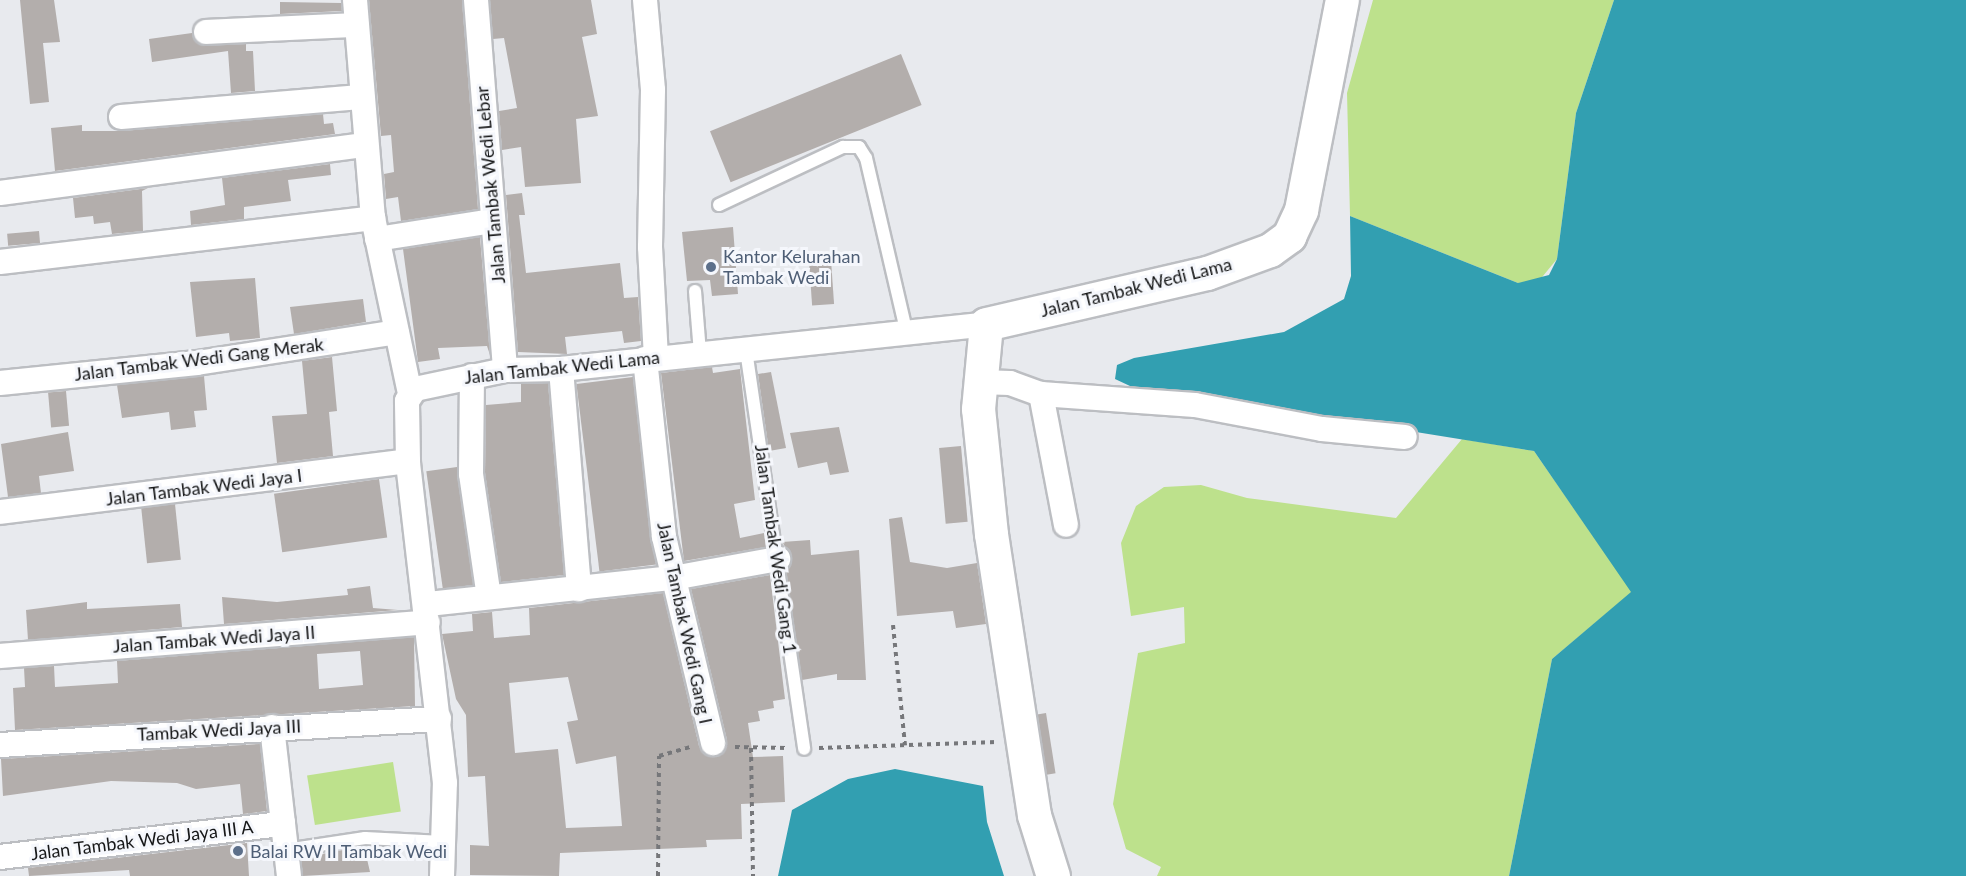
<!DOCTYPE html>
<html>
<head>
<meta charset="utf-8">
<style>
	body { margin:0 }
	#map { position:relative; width:1966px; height:876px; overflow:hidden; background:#e8eaee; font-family:Lato,sans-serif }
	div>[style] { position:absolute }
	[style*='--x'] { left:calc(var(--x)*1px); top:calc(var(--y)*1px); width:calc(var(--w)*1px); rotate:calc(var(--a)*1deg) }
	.green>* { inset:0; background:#bde18c; transform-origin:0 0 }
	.water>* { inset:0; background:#329fb1 }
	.building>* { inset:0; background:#b3aeac; transform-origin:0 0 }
	.path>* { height:4px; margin-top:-2px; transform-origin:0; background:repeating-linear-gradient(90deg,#76777a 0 4.5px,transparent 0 9px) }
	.roads { filter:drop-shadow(2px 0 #bcbec2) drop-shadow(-2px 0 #bcbec2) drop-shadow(0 2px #bcbec2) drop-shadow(0 -2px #bcbec2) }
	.lane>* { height:12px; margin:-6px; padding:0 6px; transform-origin:6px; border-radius:6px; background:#fff }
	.street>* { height:24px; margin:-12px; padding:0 12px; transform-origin:12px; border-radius:12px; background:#fff }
	.secondary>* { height:33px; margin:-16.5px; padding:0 16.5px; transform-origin:16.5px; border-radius:16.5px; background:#fff }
	.dots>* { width:16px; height:16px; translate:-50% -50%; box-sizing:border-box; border:3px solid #f5f7fc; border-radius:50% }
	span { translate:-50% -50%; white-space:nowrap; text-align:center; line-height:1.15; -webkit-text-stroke:6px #f5f7fc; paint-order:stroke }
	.street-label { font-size:18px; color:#161718 }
	.service-label { font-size:18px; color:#4e5e75 }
	.left { translate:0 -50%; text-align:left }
</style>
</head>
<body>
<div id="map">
	<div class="green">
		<div style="clip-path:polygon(1373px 0,1614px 0,1576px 113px,1557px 259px,1538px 282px,1518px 283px,1350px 216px,1347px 93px)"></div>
		<div style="clip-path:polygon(1462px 439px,1534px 451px,1632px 592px,1552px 659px,1509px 876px,1157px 876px,1161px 867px,1126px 849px,1113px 804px,1138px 653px,1185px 643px,1184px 607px,1131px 616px,1121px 543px,1136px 506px,1164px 487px,1201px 485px,1247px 498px,1396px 518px)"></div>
		<div style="left:393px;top:762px;width:50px;height:87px;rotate:81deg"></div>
	</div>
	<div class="water">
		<div style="clip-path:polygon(1614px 0,1966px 0,1966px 876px,1509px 876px,1552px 659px,1631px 592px,1534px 451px,1130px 386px,1115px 379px,1117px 365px,1134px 358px,1284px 332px,1344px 299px,1351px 276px,1350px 216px,1518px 283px,1549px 275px,1557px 259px,1576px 113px)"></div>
		<div style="clip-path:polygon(895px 769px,983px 786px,987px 822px,1004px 876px,778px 876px,792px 810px,848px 779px)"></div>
	</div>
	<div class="building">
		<div style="clip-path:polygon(20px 0,54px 0,60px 42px,43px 43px,49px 102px,30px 104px)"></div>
		<div style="clip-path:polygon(369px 0,462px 0,478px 209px,401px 221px,398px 197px,386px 199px,384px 174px,394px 172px,391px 135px,381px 136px)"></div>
		<div style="clip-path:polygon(490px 0,591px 0,597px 34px,582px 37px,598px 116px,576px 119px,581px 183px,525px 187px,521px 147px,502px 150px,499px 111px,517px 108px,504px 38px,493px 39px)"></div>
		<div style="clip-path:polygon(280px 2px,341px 3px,342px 11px,280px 14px)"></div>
		<div style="clip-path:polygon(192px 33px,200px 45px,246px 44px,246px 51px,253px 51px,255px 91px,231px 93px,228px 51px,152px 62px,149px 39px)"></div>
		<div style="left:901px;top:54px;width:55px;height:206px;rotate:68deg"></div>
		<div style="clip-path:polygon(323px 114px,324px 124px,333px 123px,335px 134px,55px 171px,51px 128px,82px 125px,82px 131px,122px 131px)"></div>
		<div style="clip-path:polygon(330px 164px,331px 175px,288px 180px,291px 201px,244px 207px,244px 219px,191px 225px,190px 211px,225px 205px,222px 178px)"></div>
		<div style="clip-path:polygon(148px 188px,142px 191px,143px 231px,112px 234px,110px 222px,94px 224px,93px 216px,75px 218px,73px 198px)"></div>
		<div style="clip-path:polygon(522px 193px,525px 215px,519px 215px,526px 273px,620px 263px,624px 298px,638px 297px,641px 341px,624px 343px,622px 331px,565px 337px,567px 354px,518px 352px,506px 195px)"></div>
		<div style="clip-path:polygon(733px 227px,738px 294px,712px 296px,710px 280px,687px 281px,682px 232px)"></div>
		<div style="left:39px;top:231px;width:12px;height:32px;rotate:85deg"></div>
		<div style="clip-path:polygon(480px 237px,490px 355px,487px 346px,438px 348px,440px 359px,418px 362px,403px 249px)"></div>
		<div style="left:831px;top:260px;width:44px;height:22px;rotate:86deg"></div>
		<div style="clip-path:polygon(255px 278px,260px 338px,230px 341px,229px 333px,196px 337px,190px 282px)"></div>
		<div style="clip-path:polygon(363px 299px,366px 322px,294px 334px,290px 307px)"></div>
		<div style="clip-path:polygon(332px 357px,337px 411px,329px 412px,333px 456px,277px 463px,272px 416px,307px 414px,302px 361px)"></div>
		<div style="clip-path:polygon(712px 367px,713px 373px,740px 369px,755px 500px,734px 504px,740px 538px,764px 533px,766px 547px,684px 561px,661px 373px)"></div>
		<div style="clip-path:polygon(771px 372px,786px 448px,769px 451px,758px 374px)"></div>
		<div style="clip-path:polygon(204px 376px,207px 410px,194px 411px,196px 427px,171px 430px,169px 412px,122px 418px,117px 385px)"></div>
		<div style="left:633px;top:377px;width:189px;height:57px;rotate:83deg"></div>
		<div style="clip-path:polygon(548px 383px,564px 575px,501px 582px,485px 473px,486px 405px,521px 402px,521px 384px)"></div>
		<div style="left:66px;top:391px;width:35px;height:18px;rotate:85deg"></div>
		<div style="clip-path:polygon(839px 427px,849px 472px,830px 475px,827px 462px,798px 468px,790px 433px)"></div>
		<div style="clip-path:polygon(68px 432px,74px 471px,39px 476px,41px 493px,8px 497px,1px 444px)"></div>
		<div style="left:961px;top:446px;width:76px;height:22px;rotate:85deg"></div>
		<div style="left:457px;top:467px;width:119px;height:31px;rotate:82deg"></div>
		<div style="left:379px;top:479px;width:59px;height:106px;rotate:82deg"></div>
		<div style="left:175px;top:504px;width:56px;height:34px;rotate:84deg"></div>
		<div style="clip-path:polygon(902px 517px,910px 562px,947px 568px,977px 563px,986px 624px,956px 628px,953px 611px,897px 616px,889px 519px)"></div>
		<div style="clip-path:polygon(810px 540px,811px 555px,859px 550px,866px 680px,837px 680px,837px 674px,802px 680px,786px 570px,792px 557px,782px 542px)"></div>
		<div style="clip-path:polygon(evenodd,770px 575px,785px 699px,773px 701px,774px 708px,758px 711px,760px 721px,748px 723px,753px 757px,783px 756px,785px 802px,741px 804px,742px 839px,706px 840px,707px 847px,560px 853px,559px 876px,470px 875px,470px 845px,489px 846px,485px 776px,468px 777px,466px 715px,456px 699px,442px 634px,473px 631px,472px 614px,492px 612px,494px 638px,530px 635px,529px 608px,663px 593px,699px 746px,716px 757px,727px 740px,691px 589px,770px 575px,568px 677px,578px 720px,567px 722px,576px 764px,616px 756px,622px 826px,566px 828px,558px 749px,515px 753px,509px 683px,568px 677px)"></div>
		<div style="clip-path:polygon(370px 586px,373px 608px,398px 610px,224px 624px,222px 597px,277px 602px,348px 595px,347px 589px)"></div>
		<div style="clip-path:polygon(87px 602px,87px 609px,180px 604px,182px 627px,28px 640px,26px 610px)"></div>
		<div style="clip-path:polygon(evenodd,414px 637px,415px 706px,15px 730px,13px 688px,25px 687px,24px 668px,54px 666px,55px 687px,118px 683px,117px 661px,414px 637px,360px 651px,363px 685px,319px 689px,317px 654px,360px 651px)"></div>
		<div style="left:1046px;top:713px;width:61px;height:9px;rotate:81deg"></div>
		<div style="clip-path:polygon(260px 744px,267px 811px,243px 814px,240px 784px,196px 789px,177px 783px,111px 781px,3px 796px,1px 759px)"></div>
		<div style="clip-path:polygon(247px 843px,249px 876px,130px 876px,129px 870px,29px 876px,28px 868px)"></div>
		<div style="clip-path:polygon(364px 846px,370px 872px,303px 876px,301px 858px)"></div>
	</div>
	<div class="path">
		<div style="--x:893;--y:625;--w:121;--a:84.3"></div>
		<div style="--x:735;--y:747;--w:52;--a:1.1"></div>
		<div style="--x:751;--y:748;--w:128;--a:89.1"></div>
		<div style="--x:819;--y:748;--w:178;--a:-1.9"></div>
		<div style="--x:658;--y:876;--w:120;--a:-89.5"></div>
		<div style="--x:659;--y:756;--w:32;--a:-16"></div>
	</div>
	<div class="roads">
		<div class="lane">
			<div style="--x:719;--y:205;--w:137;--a:-25.1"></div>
			<div style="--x:843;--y:147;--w:16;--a:0"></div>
			<div style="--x:859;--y:147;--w:13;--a:58"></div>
			<div style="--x:866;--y:158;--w:177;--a:76.9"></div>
			<div style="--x:695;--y:291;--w:62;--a:85.4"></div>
			<div style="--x:746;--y:350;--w:403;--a:81.7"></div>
			<div style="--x:286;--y:850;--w:80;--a:-8.6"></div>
			<div style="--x:365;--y:838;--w:78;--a:2.9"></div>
		</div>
		<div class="street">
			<div style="--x:355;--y:0;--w:219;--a:85.3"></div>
			<div style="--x:373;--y:218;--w:180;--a:78.1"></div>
			<div style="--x:476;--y:0;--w:371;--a:85.5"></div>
			<div style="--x:645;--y:0;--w:90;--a:84.9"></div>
			<div style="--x:653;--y:90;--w:157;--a:91.1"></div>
			<div style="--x:650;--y:247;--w:110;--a:86.9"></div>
			<div style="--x:206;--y:32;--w:150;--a:-2.7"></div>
			<div style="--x:121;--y:117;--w:240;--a:-4.8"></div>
			<div style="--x:0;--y:193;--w:366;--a:-7.5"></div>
			<div style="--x:377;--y:239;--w:116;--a:-8.9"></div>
			<div style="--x:0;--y:262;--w:376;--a:-6.7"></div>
			<div style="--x:645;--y:359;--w:179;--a:83.9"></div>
			<div style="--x:664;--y:537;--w:212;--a:76.6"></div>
			<div style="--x:561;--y:369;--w:221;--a:85.3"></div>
			<div style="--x:472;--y:376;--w:98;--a:90.6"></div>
			<div style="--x:471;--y:474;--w:124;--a:81.7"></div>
			<div style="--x:979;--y:382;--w:31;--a:2"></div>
			<div style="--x:1010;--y:383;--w:33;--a:20"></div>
			<div style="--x:1041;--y:394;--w:154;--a:4.1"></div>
			<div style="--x:1195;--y:405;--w:129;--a:10.7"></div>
			<div style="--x:1322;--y:429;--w:83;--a:5.5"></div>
			<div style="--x:0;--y:383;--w:198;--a:-5.8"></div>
			<div style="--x:197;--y:363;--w:202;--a:-8.8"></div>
			<div style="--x:1041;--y:394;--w:133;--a:79.2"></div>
			<div style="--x:0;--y:512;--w:411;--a:-7.1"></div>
			<div style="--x:428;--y:604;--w:246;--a:-6.1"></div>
			<div style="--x:673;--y:578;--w:107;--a:-10.3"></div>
			<div style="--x:0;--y:656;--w:429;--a:-4.5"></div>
			<div style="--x:272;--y:727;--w:150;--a:83.5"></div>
			<div style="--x:0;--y:745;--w:440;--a:-3.4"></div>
			<div style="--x:0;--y:857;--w:285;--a:-6.7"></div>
			<div style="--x:442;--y:876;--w:93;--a:-88.2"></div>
			<div style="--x:445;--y:783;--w:324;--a:-96.6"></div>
			<div style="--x:408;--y:461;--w:60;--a:-91"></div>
			<div style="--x:407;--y:401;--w:14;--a:-56"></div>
			<div style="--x:415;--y:389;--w:92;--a:-11.9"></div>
			<div style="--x:505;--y:370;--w:56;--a:-1"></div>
			<div style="--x:561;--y:369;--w:427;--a:-6"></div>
		</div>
		<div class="secondary">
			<div style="--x:1053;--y:876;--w:64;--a:-107.3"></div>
			<div style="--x:1034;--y:815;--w:284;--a:-98.7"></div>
			<div style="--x:991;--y:534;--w:126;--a:-95.9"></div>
			<div style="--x:978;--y:409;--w:85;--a:-84.6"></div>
			<div style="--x:986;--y:324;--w:227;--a:-13"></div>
			<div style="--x:1207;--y:273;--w:67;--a:-20.1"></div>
			<div style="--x:1270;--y:250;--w:24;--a:-36"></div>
			<div style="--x:1289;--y:236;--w:29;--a:-65"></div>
			<div style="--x:1301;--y:210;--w:214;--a:-79"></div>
		</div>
	</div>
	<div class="dots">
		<div style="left:711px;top:267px;background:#5c6f8a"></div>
		<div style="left:238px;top:851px;background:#5c6f8a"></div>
	</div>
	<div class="street-label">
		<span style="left:490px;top:185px;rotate:-95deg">Jalan Tambak Wedi Lebar</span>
		<span style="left:1136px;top:287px;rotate:-14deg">Jalan Tambak Wedi Lama</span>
		<span style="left:199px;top:359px;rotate:-7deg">Jalan Tambak Wedi Gang Merak</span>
		<span style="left:562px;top:367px;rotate:-6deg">Jalan Tambak Wedi Lama</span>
		<span style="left:204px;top:487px;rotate:-7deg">Jalan Tambak Wedi Jaya I</span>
		<span style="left:776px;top:549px;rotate:82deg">Jalan Tambak Wedi Gang 1</span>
		<span style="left:685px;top:623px;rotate:78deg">Jalan Tambak Wedi Gang I</span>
		<span style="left:214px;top:639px;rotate:-4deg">Jalan Tambak Wedi Jaya II</span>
		<span style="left:219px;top:730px;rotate:-3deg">Tambak Wedi Jaya III</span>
		<span style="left:142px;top:840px;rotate:-7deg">Jalan Tambak Wedi Jaya III A</span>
	</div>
	<div class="service-label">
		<span class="left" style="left:723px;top:267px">Kantor Kelurahan<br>Tambak Wedi</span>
		<span class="left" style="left:250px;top:851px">Balai RW II Tambak Wedi</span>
	</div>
</div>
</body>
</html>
